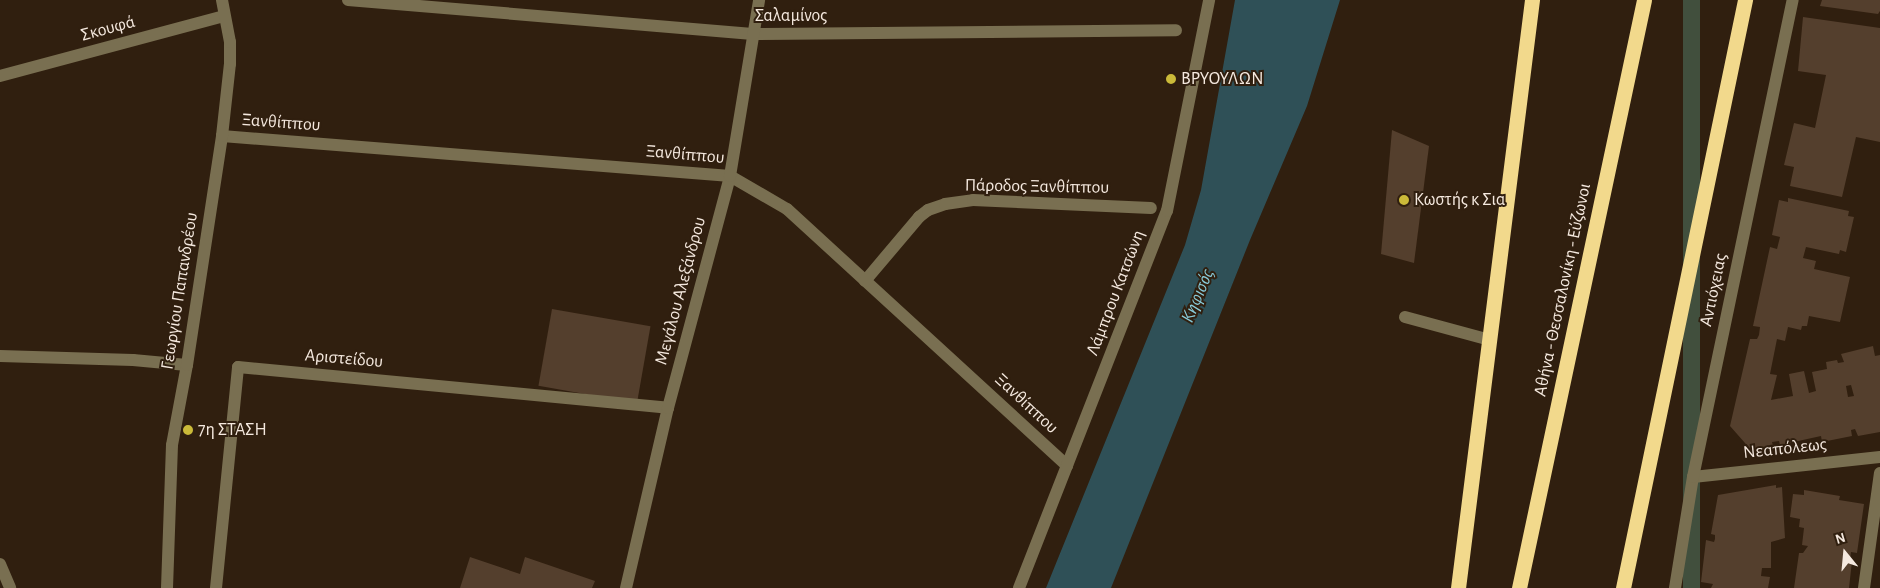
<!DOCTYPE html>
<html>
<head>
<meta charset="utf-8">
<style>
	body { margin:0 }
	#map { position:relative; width:1880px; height:588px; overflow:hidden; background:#301f0f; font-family:"Alegreya Sans",sans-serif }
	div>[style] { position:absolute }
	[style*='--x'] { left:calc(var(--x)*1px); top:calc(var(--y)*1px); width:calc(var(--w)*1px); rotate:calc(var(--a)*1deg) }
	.green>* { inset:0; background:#414f3d; transform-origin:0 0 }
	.water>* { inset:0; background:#2f5057 }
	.building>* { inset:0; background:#543f2d; transform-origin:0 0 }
	.minor>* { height:12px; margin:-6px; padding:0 6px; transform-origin:6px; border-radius:6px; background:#796f51 }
	.highway>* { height:15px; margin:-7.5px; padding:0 7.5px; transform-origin:7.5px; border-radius:7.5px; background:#f2d98c }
	.dots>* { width:14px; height:14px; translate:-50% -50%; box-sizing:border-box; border:2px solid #301f0f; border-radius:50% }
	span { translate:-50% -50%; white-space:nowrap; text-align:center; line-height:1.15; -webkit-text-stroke:4px #301f0f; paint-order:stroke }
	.street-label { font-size:18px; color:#f5e9df }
	.poi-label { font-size:18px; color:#f5e9df }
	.left { translate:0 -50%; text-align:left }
	.water-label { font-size:19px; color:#89ccdb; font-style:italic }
	.north { position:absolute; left:1820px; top:528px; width:50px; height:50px; -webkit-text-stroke:4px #301f0f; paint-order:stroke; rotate:343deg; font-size:14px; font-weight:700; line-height:20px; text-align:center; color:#f5e9df }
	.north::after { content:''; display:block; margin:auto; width:18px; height:22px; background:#f5e9df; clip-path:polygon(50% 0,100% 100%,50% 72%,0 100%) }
</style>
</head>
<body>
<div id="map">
	<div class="green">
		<div style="left:1683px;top:0;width:17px;height:600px"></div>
	</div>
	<div class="water">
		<div style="clip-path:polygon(1235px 0,1340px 0,1307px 106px,1250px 240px,1111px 588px,1046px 588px,1185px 245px,1201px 190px)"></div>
	</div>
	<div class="building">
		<div style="clip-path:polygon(1822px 0,1880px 0,1880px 11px,1878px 14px,1820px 6px)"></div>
		<div style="clip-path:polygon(1803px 17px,1880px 28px,1880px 142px,1856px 137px,1842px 197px,1790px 186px,1794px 167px,1784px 165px,1794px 123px,1815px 128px,1826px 75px,1798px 71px)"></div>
		<div style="clip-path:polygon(1392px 130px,1429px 146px,1414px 263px,1381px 254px)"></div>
		<div style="clip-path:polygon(evenodd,1788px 198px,1849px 211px,1848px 216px,1854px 217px,1846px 252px,1840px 250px,1839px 254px,1806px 247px,1803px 258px,1816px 261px,1814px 269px,1850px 277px,1840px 322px,1809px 316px,1807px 326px,1802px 326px,1801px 330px,1788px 327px,1785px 341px,1777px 339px,1770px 374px,1777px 375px,1771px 400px,1793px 396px,1789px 374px,1804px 371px,1809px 393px,1816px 391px,1812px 372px,1827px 369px,1826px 362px,1837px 360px,1838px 363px,1844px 362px,1841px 354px,1873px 346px,1875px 356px,1880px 355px,1880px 432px,1858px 436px,1855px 429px,1851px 430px,1852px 436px,1822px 442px,1821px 436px,1780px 445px,1779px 441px,1772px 442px,1773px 446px,1752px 451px,1730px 426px,1750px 339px,1757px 339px,1759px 335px,1760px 327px,1753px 326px,1770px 247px,1777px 249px,1780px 237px,1772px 235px,1779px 200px,1788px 202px,1788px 198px,1851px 385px,1854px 396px,1848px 397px,1846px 386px,1851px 385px)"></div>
		<div style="left:552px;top:309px;width:100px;height:78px;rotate:10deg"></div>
		<div style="clip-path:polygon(1776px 485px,1776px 488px,1782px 487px,1785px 538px,1771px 542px,1771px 568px,1762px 568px,1761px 576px,1770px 577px,1768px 588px,1711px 588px,1713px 584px,1701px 582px,1706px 540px,1714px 542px,1715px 539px,1715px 535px,1711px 534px,1718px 495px)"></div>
		<div style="clip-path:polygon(1804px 490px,1840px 496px,1839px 500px,1864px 504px,1857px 553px,1851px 552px,1850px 561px,1852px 561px,1849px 588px,1794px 588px,1799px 553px,1803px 553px,1808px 546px,1802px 545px,1804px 528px,1799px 527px,1800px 519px,1790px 517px,1793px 494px,1804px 495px)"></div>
		<div style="clip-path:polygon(470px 557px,520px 574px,525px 557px,595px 581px,592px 588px,460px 588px)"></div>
	</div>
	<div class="minor">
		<div style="--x:348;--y:0;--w:406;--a:4.8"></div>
		<div style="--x:753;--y:34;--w:423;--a:-0.5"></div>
		<div style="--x:0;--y:76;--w:232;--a:-15"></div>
		<div style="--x:222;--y:136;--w:510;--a:4.5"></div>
		<div style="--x:730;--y:176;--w:66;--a:30.1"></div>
		<div style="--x:787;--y:209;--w:380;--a:42.5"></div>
		<div style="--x:865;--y:281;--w:84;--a:-49.8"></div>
		<div style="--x:919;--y:217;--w:11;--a:-38"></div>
		<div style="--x:928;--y:210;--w:18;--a:-19"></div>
		<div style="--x:945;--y:204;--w:28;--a:-8"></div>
		<div style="--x:973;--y:200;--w:178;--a:2.6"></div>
		<div style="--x:1405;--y:317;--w:88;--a:15.1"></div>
		<div style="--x:0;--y:356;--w:133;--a:1.7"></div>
		<div style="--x:133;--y:360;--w:54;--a:5.3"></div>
		<div style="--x:1693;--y:477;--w:188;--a:-6.1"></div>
		<div style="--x:0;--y:564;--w:26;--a:67"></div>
		<div style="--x:167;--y:588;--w:143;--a:-88"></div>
		<div style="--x:172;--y:445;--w:81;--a:-79.4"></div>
		<div style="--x:187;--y:365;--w:232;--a:-81.3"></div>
		<div style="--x:222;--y:136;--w:72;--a:-83.7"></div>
		<div style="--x:230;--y:64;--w:22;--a:-90"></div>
		<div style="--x:230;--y:42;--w:43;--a:-100.8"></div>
		<div style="--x:216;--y:588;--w:222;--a:-84.3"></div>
		<div style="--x:238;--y:367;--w:432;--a:5.4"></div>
		<div style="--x:626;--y:588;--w:185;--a:-76.9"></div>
		<div style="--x:668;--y:408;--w:240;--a:-75"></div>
		<div style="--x:730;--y:176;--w:178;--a:-80.6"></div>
		<div style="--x:1019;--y:588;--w:405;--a:-68.6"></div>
		<div style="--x:1167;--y:211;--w:215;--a:-78.7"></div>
		<div style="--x:1675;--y:588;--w:112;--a:-80.8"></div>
		<div style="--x:1693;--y:477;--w:487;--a:-78.2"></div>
		<div style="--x:1864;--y:588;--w:116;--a:-82.1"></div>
	</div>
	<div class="highway">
		<div style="--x:1458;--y:588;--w:593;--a:-82.83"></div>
		<div style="--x:1519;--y:588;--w:601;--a:-78"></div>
		<div style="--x:1623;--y:588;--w:601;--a:-78.28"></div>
	</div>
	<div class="dots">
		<div style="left:1171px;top:79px;background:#cbba39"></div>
		<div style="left:1404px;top:200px;background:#cbba39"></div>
		<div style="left:188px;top:430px;background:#cbba39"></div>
	</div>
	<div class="street-label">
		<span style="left:791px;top:16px">Σαλαμίνος</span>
		<span style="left:108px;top:29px;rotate:-15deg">Σκουφά</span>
		<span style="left:281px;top:123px;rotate:4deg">Ξανθίππου</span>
		<span style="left:685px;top:155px;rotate:5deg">Ξανθίππου</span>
		<span style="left:1037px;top:187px;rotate:1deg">Πάροδος Ξανθίππου</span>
		<span style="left:1563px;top:290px;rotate:-78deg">Αθήνα - Θεσσαλονίκη - Εύζωνοι</span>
		<span style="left:1714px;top:290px;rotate:-78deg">Αντιόχειας</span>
		<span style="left:180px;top:291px;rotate:-81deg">Γεωργίου Παπανδρέου</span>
		<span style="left:681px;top:291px;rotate:-75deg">Μεγάλου Αλεξάνδρου</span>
		<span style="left:1116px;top:293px;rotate:-69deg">Λάμπρου Κατσώνη</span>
		<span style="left:344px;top:359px;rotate:5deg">Αριστείδου</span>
		<span style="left:1026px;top:404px;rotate:43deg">Ξανθίππου</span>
		<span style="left:1785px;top:449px;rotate:-6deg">Νεαπόλεως</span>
	</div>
	<div class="poi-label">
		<span class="left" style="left:1181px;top:79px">ΒΡΥΟΥΛΩΝ</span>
		<span class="left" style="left:1414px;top:200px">Κωστής κ Σια</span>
		<span class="left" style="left:198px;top:430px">7η ΣΤΑΣΗ</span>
	</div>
	<div class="water-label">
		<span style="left:1198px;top:296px;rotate:-67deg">Κηφισός</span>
	</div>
	<div class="north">N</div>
</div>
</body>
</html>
